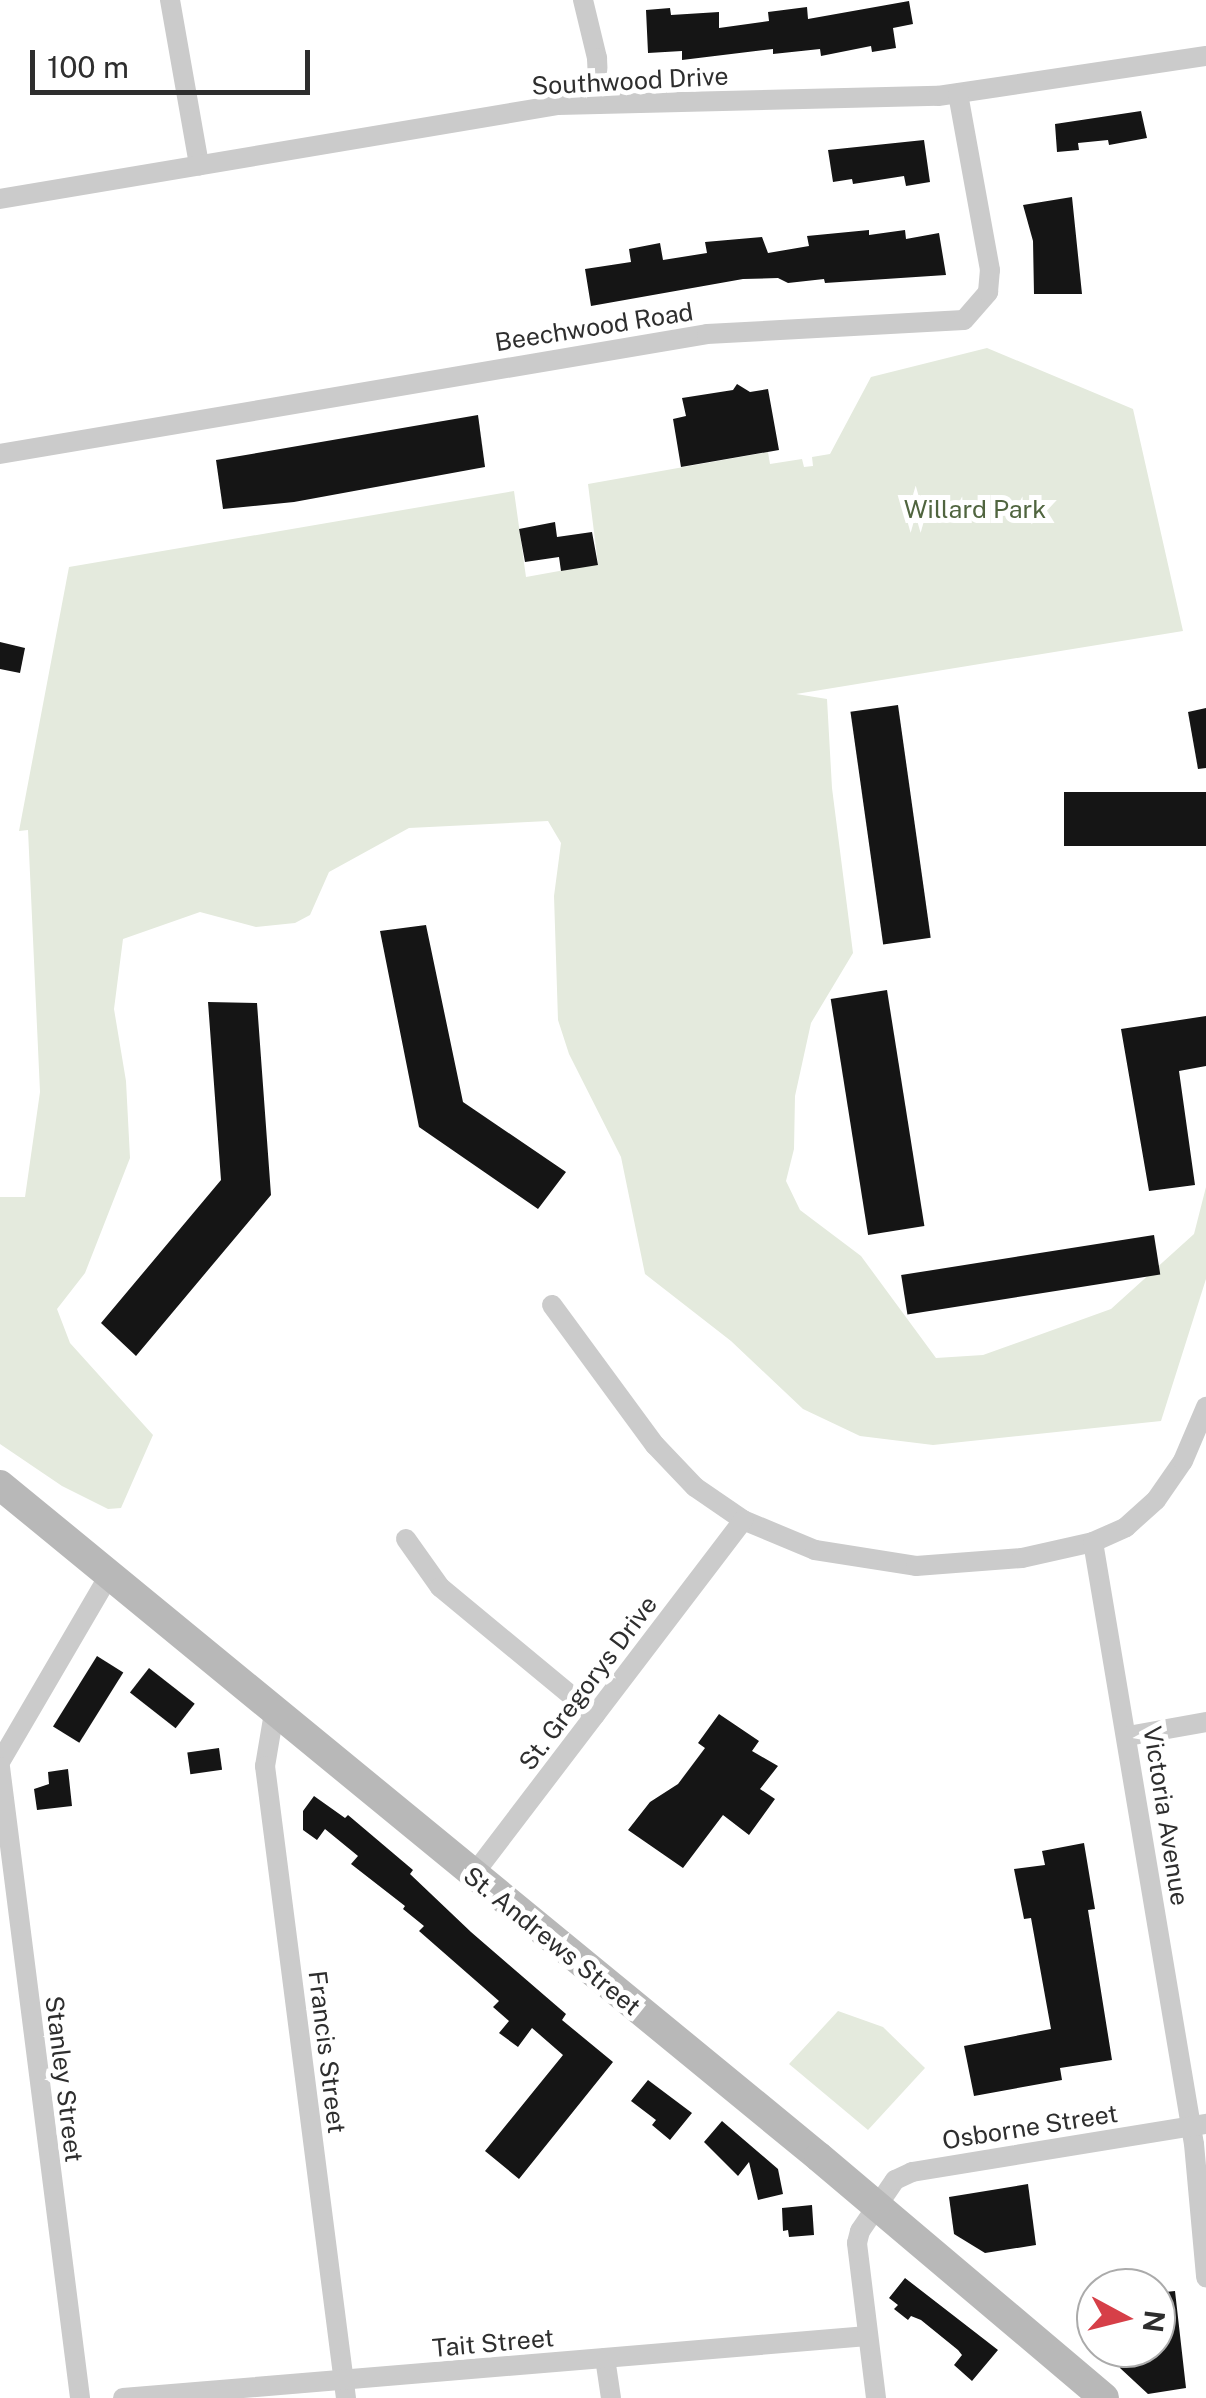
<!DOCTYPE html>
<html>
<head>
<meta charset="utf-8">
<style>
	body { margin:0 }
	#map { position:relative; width:1206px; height:2398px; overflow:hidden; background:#fff; font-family:"Public Sans",sans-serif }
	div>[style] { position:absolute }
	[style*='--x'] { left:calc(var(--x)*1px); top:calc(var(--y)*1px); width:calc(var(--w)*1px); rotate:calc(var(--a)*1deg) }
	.green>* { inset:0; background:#e4eadd }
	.building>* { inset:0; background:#151515; transform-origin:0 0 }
	.minor>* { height:20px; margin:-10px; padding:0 10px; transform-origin:10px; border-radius:10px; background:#cbcbcb }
	.secondary>* { height:30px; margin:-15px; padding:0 15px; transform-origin:15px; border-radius:15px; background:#b8b8b8 }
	span { translate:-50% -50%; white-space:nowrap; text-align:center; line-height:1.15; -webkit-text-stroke:10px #fff; paint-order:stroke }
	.street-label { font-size:25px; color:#2e2e2e }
	.park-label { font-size:25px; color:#50653f }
	.north { position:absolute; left:1076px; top:2268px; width:100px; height:100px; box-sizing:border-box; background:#fff; border:2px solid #ababab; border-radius:50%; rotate:97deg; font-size:28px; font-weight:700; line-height:40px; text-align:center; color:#2e2e2e }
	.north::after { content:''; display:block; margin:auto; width:35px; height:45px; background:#d63f48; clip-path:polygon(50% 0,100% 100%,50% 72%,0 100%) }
	.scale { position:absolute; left:30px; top:50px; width:280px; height:45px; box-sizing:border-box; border:5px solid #2e2e2e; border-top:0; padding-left:12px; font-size:30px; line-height:35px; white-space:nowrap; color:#2e2e2e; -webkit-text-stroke:8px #fff; paint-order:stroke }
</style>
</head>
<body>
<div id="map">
	<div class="green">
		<div style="clip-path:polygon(987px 348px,1133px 409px,1183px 631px,796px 694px,827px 699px,832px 788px,853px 953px,811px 1023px,795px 1096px,794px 1149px,786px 1181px,800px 1210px,861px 1256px,936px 1358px,983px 1355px,1111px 1309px,1194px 1234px,1206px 1187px,1206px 1279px,1161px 1421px,933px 1445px,860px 1436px,803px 1409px,731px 1341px,645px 1274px,621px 1157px,569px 1054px,558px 1020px,554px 896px,561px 843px,548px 821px,409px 828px,329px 872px,310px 915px,295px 923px,256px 927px,200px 912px,123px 939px,114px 1009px,126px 1081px,130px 1158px,85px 1273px,57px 1309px,70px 1343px,153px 1435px,121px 1508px,108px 1509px,62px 1486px,0 1444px,0 1197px,25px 1197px,40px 1092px,28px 830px,19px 831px,69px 567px,514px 491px,526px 577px,598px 564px,588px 484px,768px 452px,770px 464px,802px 459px,804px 467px,813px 466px,812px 457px,830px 454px,871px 377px)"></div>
		<div style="clip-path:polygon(838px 2011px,883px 2027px,925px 2068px,868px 2130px,789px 2064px)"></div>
	</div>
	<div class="building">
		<div style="clip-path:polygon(909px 1px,913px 24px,893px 28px,896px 48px,872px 52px,871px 46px,821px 56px,820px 49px,773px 54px,773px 49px,682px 60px,682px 51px,648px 53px,646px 10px,670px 8px,671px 15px,719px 12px,719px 28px,769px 21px,768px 12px,807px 7px,808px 19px)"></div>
		<div style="clip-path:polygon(1141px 111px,1147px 138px,1109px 145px,1108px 140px,1078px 143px,1079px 150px,1057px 152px,1055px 124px)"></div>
		<div style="clip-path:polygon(924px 140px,930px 182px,906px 186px,904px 176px,853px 184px,852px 179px,833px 182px,828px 150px)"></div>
		<div style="clip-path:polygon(1072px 197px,1082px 294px,1034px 294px,1033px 241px,1023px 205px)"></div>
		<div style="clip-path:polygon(869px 230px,869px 235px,905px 230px,906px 239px,939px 233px,946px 275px,825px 283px,824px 279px,788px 283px,778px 278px,743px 279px,591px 306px,585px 269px,631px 262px,629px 249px,660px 243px,663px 260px,707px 253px,705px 242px,762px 237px,768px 253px,809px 246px,807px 236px)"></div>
		<div style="clip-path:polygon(737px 384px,750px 392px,768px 389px,779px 450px,681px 467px,673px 419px,686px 416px,682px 398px,733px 390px)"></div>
		<div style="clip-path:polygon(478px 415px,485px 467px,294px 502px,223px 509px,216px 460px)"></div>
		<div style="clip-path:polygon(555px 522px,557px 537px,592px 532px,598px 565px,561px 571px,559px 557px,525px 562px,519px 529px)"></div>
		<div style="clip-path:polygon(0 642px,25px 648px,20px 673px,0 669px)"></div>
		<div style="left:898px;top:705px;width:235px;height:48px;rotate:82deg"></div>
		<div style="clip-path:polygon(1206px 708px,1206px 768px,1198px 769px,1188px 712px)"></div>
		<div style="left:1206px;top:792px;width:54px;height:142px;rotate:90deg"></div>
		<div style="clip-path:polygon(426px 925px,463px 1102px,566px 1172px,538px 1209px,419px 1127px,380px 931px)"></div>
		<div style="left:887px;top:990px;width:239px;height:57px;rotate:81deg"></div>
		<div style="clip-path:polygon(208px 1002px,257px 1003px,271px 1195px,136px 1356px,101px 1323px,221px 1180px)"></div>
		<div style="clip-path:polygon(1206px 1016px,1206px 1066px,1179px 1071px,1195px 1185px,1149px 1191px,1121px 1029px)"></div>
		<div style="left:1154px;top:1235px;width:40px;height:256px;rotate:81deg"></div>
		<div style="left:97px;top:1656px;width:31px;height:83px;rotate:32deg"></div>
		<div style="left:149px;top:1668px;width:58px;height:31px;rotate:38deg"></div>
		<div style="clip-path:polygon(719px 1714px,759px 1741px,752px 1751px,778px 1766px,760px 1789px,775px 1799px,749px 1835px,723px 1815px,683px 1868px,628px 1830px,650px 1802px,678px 1784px,705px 1748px,698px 1743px)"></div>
		<div style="left:219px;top:1748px;width:22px;height:32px;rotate:82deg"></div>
		<div style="clip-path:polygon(68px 1769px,72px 1806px,37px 1810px,34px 1789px,49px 1784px,48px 1772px)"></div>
		<div style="clip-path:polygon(314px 1796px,345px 1818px,348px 1815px,413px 1870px,410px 1874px,471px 1932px,566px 2014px,562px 2020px,613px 2062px,519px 2179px,485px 2151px,563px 2055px,532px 2028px,518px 2047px,499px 2033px,509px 2021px,493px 2007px,499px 2001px,419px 1931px,424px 1926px,403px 1909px,405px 1906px,351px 1864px,358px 1856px,325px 1829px,317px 1840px,303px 1830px,303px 1811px)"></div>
		<div style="clip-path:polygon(1084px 1843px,1095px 1909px,1088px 1910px,1112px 2060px,1060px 2068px,1062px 2080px,974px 2096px,964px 2046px,1051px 2029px,1031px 1918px,1024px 1919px,1014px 1869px,1045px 1865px,1042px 1851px)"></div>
		<div style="clip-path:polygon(648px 2080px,692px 2113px,670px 2140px,652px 2125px,656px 2120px,631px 2101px)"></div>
		<div style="clip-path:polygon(722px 2121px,778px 2169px,783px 2194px,758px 2200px,749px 2162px,738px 2176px,704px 2142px)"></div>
		<div style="clip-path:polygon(1028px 2184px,1036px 2245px,985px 2253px,954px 2234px,949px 2197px)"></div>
		<div style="clip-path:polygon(812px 2205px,814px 2235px,789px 2237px,788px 2230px,783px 2231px,782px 2208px)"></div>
		<div style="clip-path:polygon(905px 2278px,998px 2350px,972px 2381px,954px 2365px,962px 2355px,958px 2350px,921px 2320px,911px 2316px,908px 2320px,894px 2309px,898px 2305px,889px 2298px)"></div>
		<div style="clip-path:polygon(1175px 2291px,1186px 2388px,1148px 2394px,1120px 2368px,1118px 2348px,1156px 2348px,1156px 2293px)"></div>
	</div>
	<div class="minor">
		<div style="--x:170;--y:0;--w:168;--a:80"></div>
		<div style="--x:583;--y:0;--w:60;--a:76.4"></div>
		<div style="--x:597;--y:58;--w:46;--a:87.5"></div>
		<div style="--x:0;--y:199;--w:566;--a:-9.56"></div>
		<div style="--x:558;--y:105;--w:380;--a:-1.4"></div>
		<div style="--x:938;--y:96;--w:271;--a:-8.5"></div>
		<div style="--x:0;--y:454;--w:717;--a:-9.63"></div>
		<div style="--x:707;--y:334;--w:257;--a:-3.1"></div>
		<div style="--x:964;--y:320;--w:37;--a:-49"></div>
		<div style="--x:988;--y:292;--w:22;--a:-85"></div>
		<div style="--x:990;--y:270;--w:179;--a:-100.3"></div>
		<div style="--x:552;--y:1305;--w:174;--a:53.7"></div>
		<div style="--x:655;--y:1445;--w:58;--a:46.4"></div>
		<div style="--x:695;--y:1487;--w:58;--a:34.5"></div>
		<div style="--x:743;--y:1520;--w:78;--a:22.6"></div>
		<div style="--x:815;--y:1550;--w:102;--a:9"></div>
		<div style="--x:916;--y:1566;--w:106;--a:-4.3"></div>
		<div style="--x:1022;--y:1558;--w:73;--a:-12.7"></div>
		<div style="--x:1093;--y:1542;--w:36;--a:-24"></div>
		<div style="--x:1126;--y:1527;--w:40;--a:-42"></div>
		<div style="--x:1156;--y:1500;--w:47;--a:-55.3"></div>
		<div style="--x:1183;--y:1461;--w:59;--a:-66.9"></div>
		<div style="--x:406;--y:1539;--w:59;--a:54.7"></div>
		<div style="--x:440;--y:1587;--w:201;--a:39.6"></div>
		<div style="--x:1093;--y:1542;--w:610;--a:80.48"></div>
		<div style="--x:1194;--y:2144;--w:134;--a:84.8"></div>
		<div style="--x:274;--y:1713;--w:54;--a:99.6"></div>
		<div style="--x:265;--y:1766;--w:637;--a:82.7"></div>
		<div style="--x:1128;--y:1736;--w:79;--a:-10.2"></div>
		<div style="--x:0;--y:1762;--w:218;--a:-59.7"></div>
		<div style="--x:0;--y:1767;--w:636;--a:82.77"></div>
		<div style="--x:473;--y:1875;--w:446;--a:-52.7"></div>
		<div style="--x:605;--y:2358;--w:40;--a:81.5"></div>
		<div style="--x:123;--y:2398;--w:747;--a:-4.76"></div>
		<div style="--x:876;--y:2398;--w:156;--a:-97"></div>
		<div style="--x:857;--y:2243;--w:12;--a:-76"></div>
		<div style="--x:860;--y:2231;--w:62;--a:-55.5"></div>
		<div style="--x:895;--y:2180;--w:19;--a:-25"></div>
		<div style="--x:912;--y:2172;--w:298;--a:-9.3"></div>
	</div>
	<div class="secondary">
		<div style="--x:0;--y:1485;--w:1059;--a:39.37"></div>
		<div style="--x:819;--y:2157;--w:373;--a:40.2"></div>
	</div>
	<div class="street-label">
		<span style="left:630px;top:81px;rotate:-3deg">Southwood Drive</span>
		<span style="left:594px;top:327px;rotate:-9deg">Beechwood Road</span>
		<span style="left:588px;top:1683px;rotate:-53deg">St. Gregorys Drive</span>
		<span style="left:1166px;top:1816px;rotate:81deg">Victoria Avenue</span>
		<span style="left:552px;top:1941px;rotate:39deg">St. Andrews Street</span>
		<span style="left:327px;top:2052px;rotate:83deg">Francis Street</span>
		<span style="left:64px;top:2079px;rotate:83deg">Stanley Street</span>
		<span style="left:1030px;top:2127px;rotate:-9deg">Osborne Street</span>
		<span style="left:493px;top:2343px;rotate:-5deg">Tait Street</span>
	</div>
	<div class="park-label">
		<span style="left:975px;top:509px">Willard Park</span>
	</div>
	<div class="north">N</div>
	<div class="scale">100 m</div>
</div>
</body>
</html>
